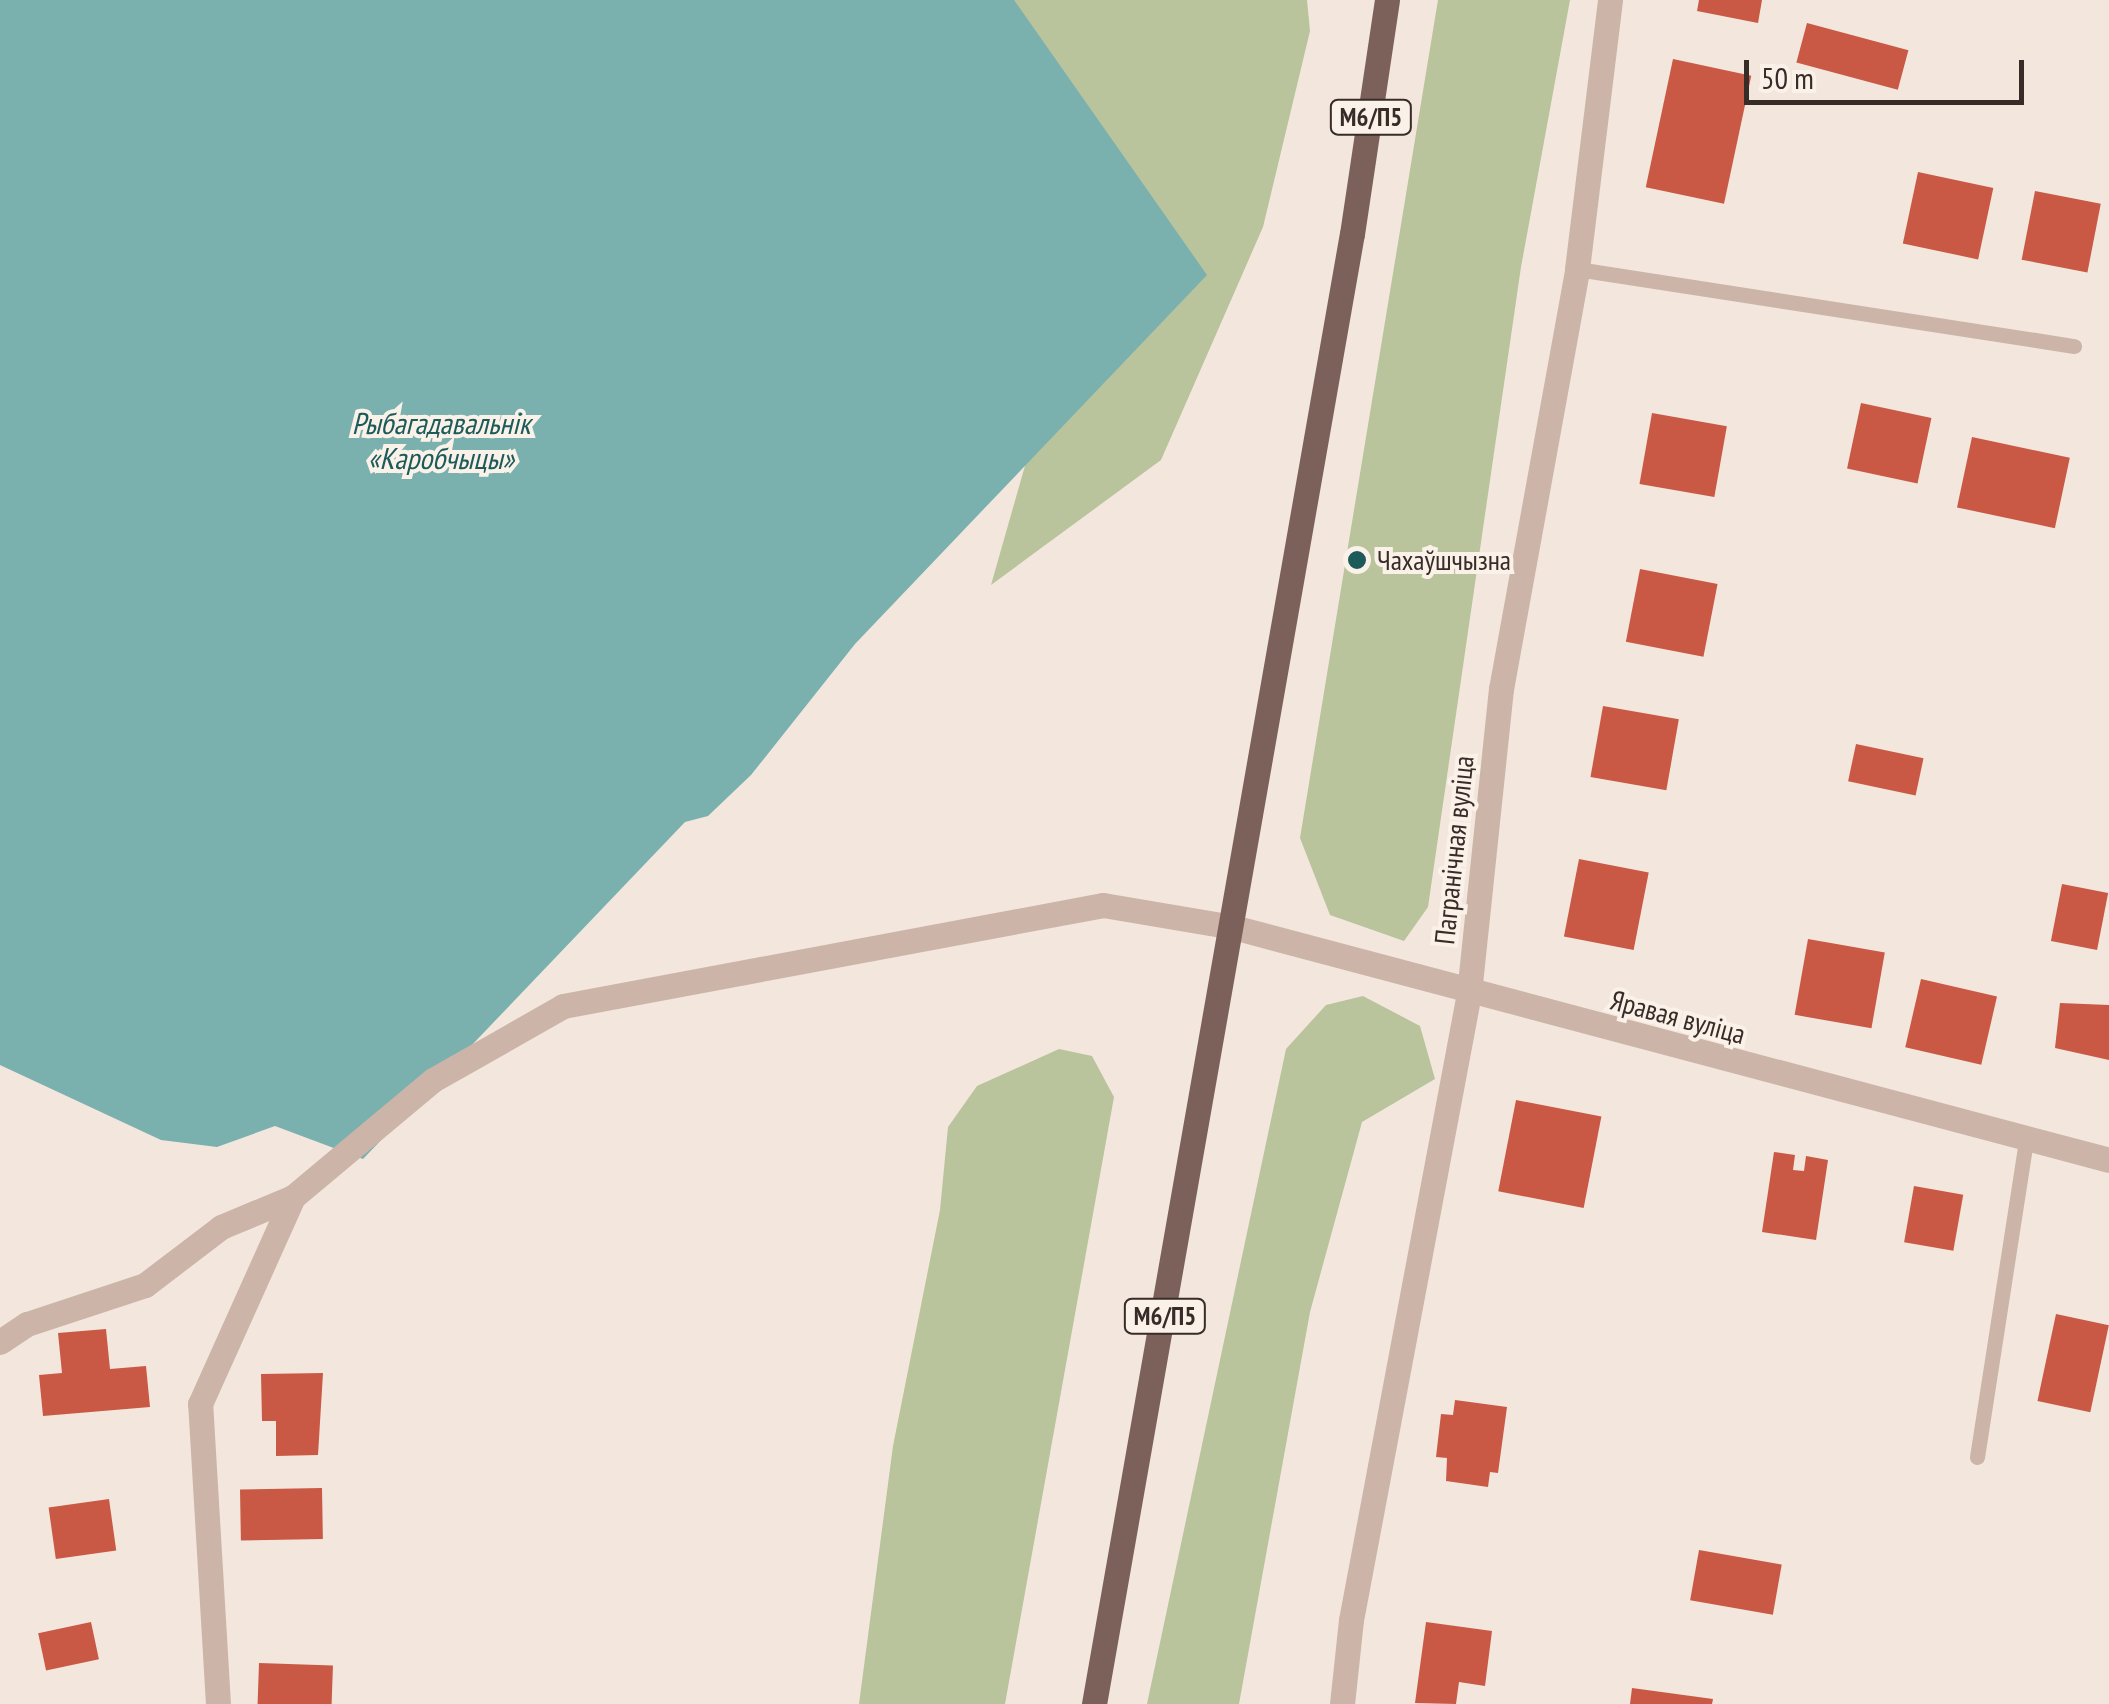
<!DOCTYPE html>
<html>
<head>
<meta charset="utf-8">
<style>
	body { margin:0 }
	#map { position:relative; width:2109px; height:1704px; overflow:hidden; background:#f3e6dd; font-family:"PT Sans Narrow",sans-serif }
	div>[style] { position:absolute }
	[style*='--x'] { left:calc(var(--x)*1px); top:calc(var(--y)*1px); width:calc(var(--w)*1px); rotate:calc(var(--a)*1deg) }
	.green>* { inset:0; background:#b9c39c }
	.water>* { inset:0; background:#7ab1af }
	.building>* { inset:0; background:#c95944; transform-origin:0 0 }
	.service>* { height:15px; margin:-7.5px; padding:0 7.5px; transform-origin:7.5px; border-radius:7.5px; background:#ccb5a8 }
	.minor>* { height:25px; margin:-12.5px; padding:0 12.5px; transform-origin:12.5px; border-radius:12.5px; background:#ccb5a8 }
	.primary>* { height:25px; margin:-12.5px; padding:0 12.5px; transform-origin:12.5px; border-radius:12.5px; background:#7b6159 }
	.dots>* { width:28px; height:28px; translate:-50% -50%; box-sizing:border-box; border:5px solid #faf1e9; border-radius:50% }
	span { translate:-50% -50%; white-space:nowrap; text-align:center; line-height:1.15; -webkit-text-stroke:8px #faf1e9; paint-order:stroke }
	.shield-label span { padding:2px 8px; background:#faf1e9; border:2px solid; border-radius:8px; -webkit-text-stroke-width:0 }
	.shield-label { font-size:25px; color:#382c28; font-weight:700 }
	.poi-label { font-size:28px; color:#382c28 }
	.left { translate:0 -50%; text-align:left }
	.street-label { font-size:28px; color:#382c28 }
	.water-label { font-size:30px; color:#1c5b5a; font-style:italic }
	.scale { position:absolute; left:1744px; top:60px; width:280px; height:45px; box-sizing:border-box; border:5px solid #382c28; border-top:0; padding-left:12px; font-size:30px; line-height:35px; white-space:nowrap; color:#382c28; -webkit-text-stroke:8px #faf1e9; paint-order:stroke }
</style>
</head>
<body>
<div id="map">
	<div class="green">
		<div style="clip-path:polygon(982px 0,1307px 0,1310px 31px,1263px 227px,1161px 460px,991px 585px,1044px 399px)"></div>
		<div style="clip-path:polygon(1438px 0,1570px 0,1521px 267px,1428px 907px,1404px 941px,1330px 915px,1300px 838px)"></div>
		<div style="clip-path:polygon(1363px 996px,1420px 1026px,1435px 1079px,1362px 1122px,1310px 1312px,1239px 1704px,1147px 1704px,1286px 1049px,1326px 1005px)"></div>
		<div style="clip-path:polygon(1059px 1049px,1092px 1056px,1114px 1097px,1005px 1704px,859px 1704px,893px 1446px,940px 1210px,948px 1127px,977px 1086px)"></div>
	</div>
	<div class="water">
		<div style="clip-path:polygon(0 0,1014px 0,1207px 275px,855px 644px,751px 775px,708px 816px,685px 822px,363px 1159px,275px 1126px,217px 1147px,161px 1140px,0 1065px)"></div>
	</div>
	<div class="building">
		<div style="clip-path:polygon(1699px 0,1762px 0,1758px 23px,1697px 11px)"></div>
		<div style="left:1807px;top:23px;width:105px;height:41px;rotate:15deg"></div>
		<div style="left:1673px;top:59px;width:80px;height:131px;rotate:12deg"></div>
		<div style="left:1918px;top:172px;width:77px;height:73px;rotate:12deg"></div>
		<div style="left:2035px;top:191px;width:67px;height:70px;rotate:11deg"></div>
		<div style="left:1861px;top:403px;width:72px;height:67px;rotate:12deg"></div>
		<div style="left:1652px;top:413px;width:76px;height:72px;rotate:10deg"></div>
		<div style="left:1972px;top:437px;width:100px;height:72px;rotate:12deg"></div>
		<div style="left:1640px;top:569px;width:79px;height:74px;rotate:11deg"></div>
		<div style="left:1603px;top:706px;width:77px;height:72px;rotate:10deg"></div>
		<div style="left:1856px;top:744px;width:69px;height:38px;rotate:12deg"></div>
		<div style="left:1579px;top:859px;width:71px;height:79px;rotate:11deg"></div>
		<div style="left:2062px;top:884px;width:47px;height:58px;rotate:11deg"></div>
		<div style="left:1808px;top:939px;width:78px;height:77px;rotate:10deg"></div>
		<div style="left:1921px;top:979px;width:78px;height:70px;rotate:13deg"></div>
		<div style="clip-path:polygon(2060px 1003px,2109px 1005px,2109px 1060px,2055px 1048px)"></div>
		<div style="left:1516px;top:1100px;width:87px;height:93px;rotate:11deg"></div>
		<div style="clip-path:polygon(1774px 1152px,1795px 1155px,1793px 1170px,1804px 1171px,1806px 1156px,1828px 1160px,1816px 1240px,1762px 1232px)"></div>
		<div style="left:1914px;top:1186px;width:50px;height:57px;rotate:10deg"></div>
		<div style="left:2056px;top:1314px;width:54px;height:89px;rotate:12deg"></div>
		<div style="clip-path:polygon(106px 1329px,110px 1369px,146px 1366px,150px 1407px,43px 1416px,39px 1375px,62px 1373px,58px 1333px)"></div>
		<div style="clip-path:polygon(323px 1373px,318px 1455px,276px 1456px,276px 1421px,262px 1421px,261px 1374px)"></div>
		<div style="clip-path:polygon(1455px 1400px,1507px 1407px,1498px 1473px,1490px 1472px,1488px 1487px,1446px 1481px,1447px 1458px,1436px 1457px,1441px 1414px,1453px 1415px)"></div>
		<div style="left:322px;top:1488px;width:51px;height:82px;rotate:89deg"></div>
		<div style="left:109px;top:1499px;width:52px;height:61px;rotate:82deg"></div>
		<div style="left:1699px;top:1550px;width:84px;height:51px;rotate:10deg"></div>
		<div style="left:91px;top:1622px;width:38px;height:54px;rotate:78deg"></div>
		<div style="clip-path:polygon(1426px 1622px,1492px 1631px,1485px 1686px,1459px 1682px,1456px 1704px,1415px 1703px)"></div>
		<div style="left:259px;top:1663px;width:74px;height:41px;rotate:2deg"></div>
		<div style="clip-path:polygon(1632px 1688px,1713px 1699px,1712px 1704px,1630px 1704px)"></div>
	</div>
	<div class="service">
		<div style="--x:1577;--y:269;--w:503;--a:8.81"></div>
		<div style="--x:1977;--y:1457;--w:321;--a:-81.2"></div>
	</div>
	<div class="minor">
		<div style="--x:0;--y:1342;--w:32;--a:-34"></div>
		<div style="--x:27;--y:1324;--w:124;--a:-18.3"></div>
		<div style="--x:145;--y:1285;--w:96;--a:-37.3"></div>
		<div style="--x:221;--y:1227;--w:78;--a:-22.6"></div>
		<div style="--x:218;--y:1704;--w:301;--a:-93.4"></div>
		<div style="--x:200;--y:1404;--w:227;--a:-65.8"></div>
		<div style="--x:293;--y:1197;--w:182;--a:-39.9"></div>
		<div style="--x:433;--y:1080;--w:150;--a:-29.6"></div>
		<div style="--x:563;--y:1006;--w:549;--a:-10.59"></div>
		<div style="--x:1103;--y:905;--w:132;--a:9.6"></div>
		<div style="--x:1233;--y:927;--w:906;--a:14.89"></div>
		<div style="--x:1342;--y:1704;--w:84;--a:-83.9"></div>
		<div style="--x:1351;--y:1620;--w:638;--a:-79.34"></div>
		<div style="--x:1469;--y:993;--w:306;--a:-84"></div>
		<div style="--x:1501;--y:689;--w:427;--a:-79.7"></div>
		<div style="--x:1577;--y:269;--w:271;--a:-83"></div>
	</div>
	<div class="primary">
		<div style="--x:1094;--y:1704;--w:1492;--a:-80.05"></div>
		<div style="--x:1352;--y:234;--w:237;--a:-81.5"></div>
	</div>
	<div class="dots">
		<div style="left:1357px;top:560px;background:#1c5b5a"></div>
	</div>
	<div class="shield-label">
		<span style="left:1371px;top:117px">М6/П5</span>
		<span style="left:1165px;top:1316px">М6/П5</span>
	</div>
	<div class="poi-label">
		<span class="left" style="left:1377px;top:560px">Чахаўшчызна</span>
	</div>
	<div class="street-label">
		<span style="left:1454px;top:850px;rotate:-84deg">Пагранічная вуліца</span>
		<span style="left:1678px;top:1017px;rotate:15deg">Яравая вуліца</span>
	</div>
	<div class="water-label">
		<span style="left:441px;top:440px">Рыбагадавальнік<br>«Каробчыцы»</span>
	</div>
	<div class="scale">50 m</div>
</div>
</body>
</html>
